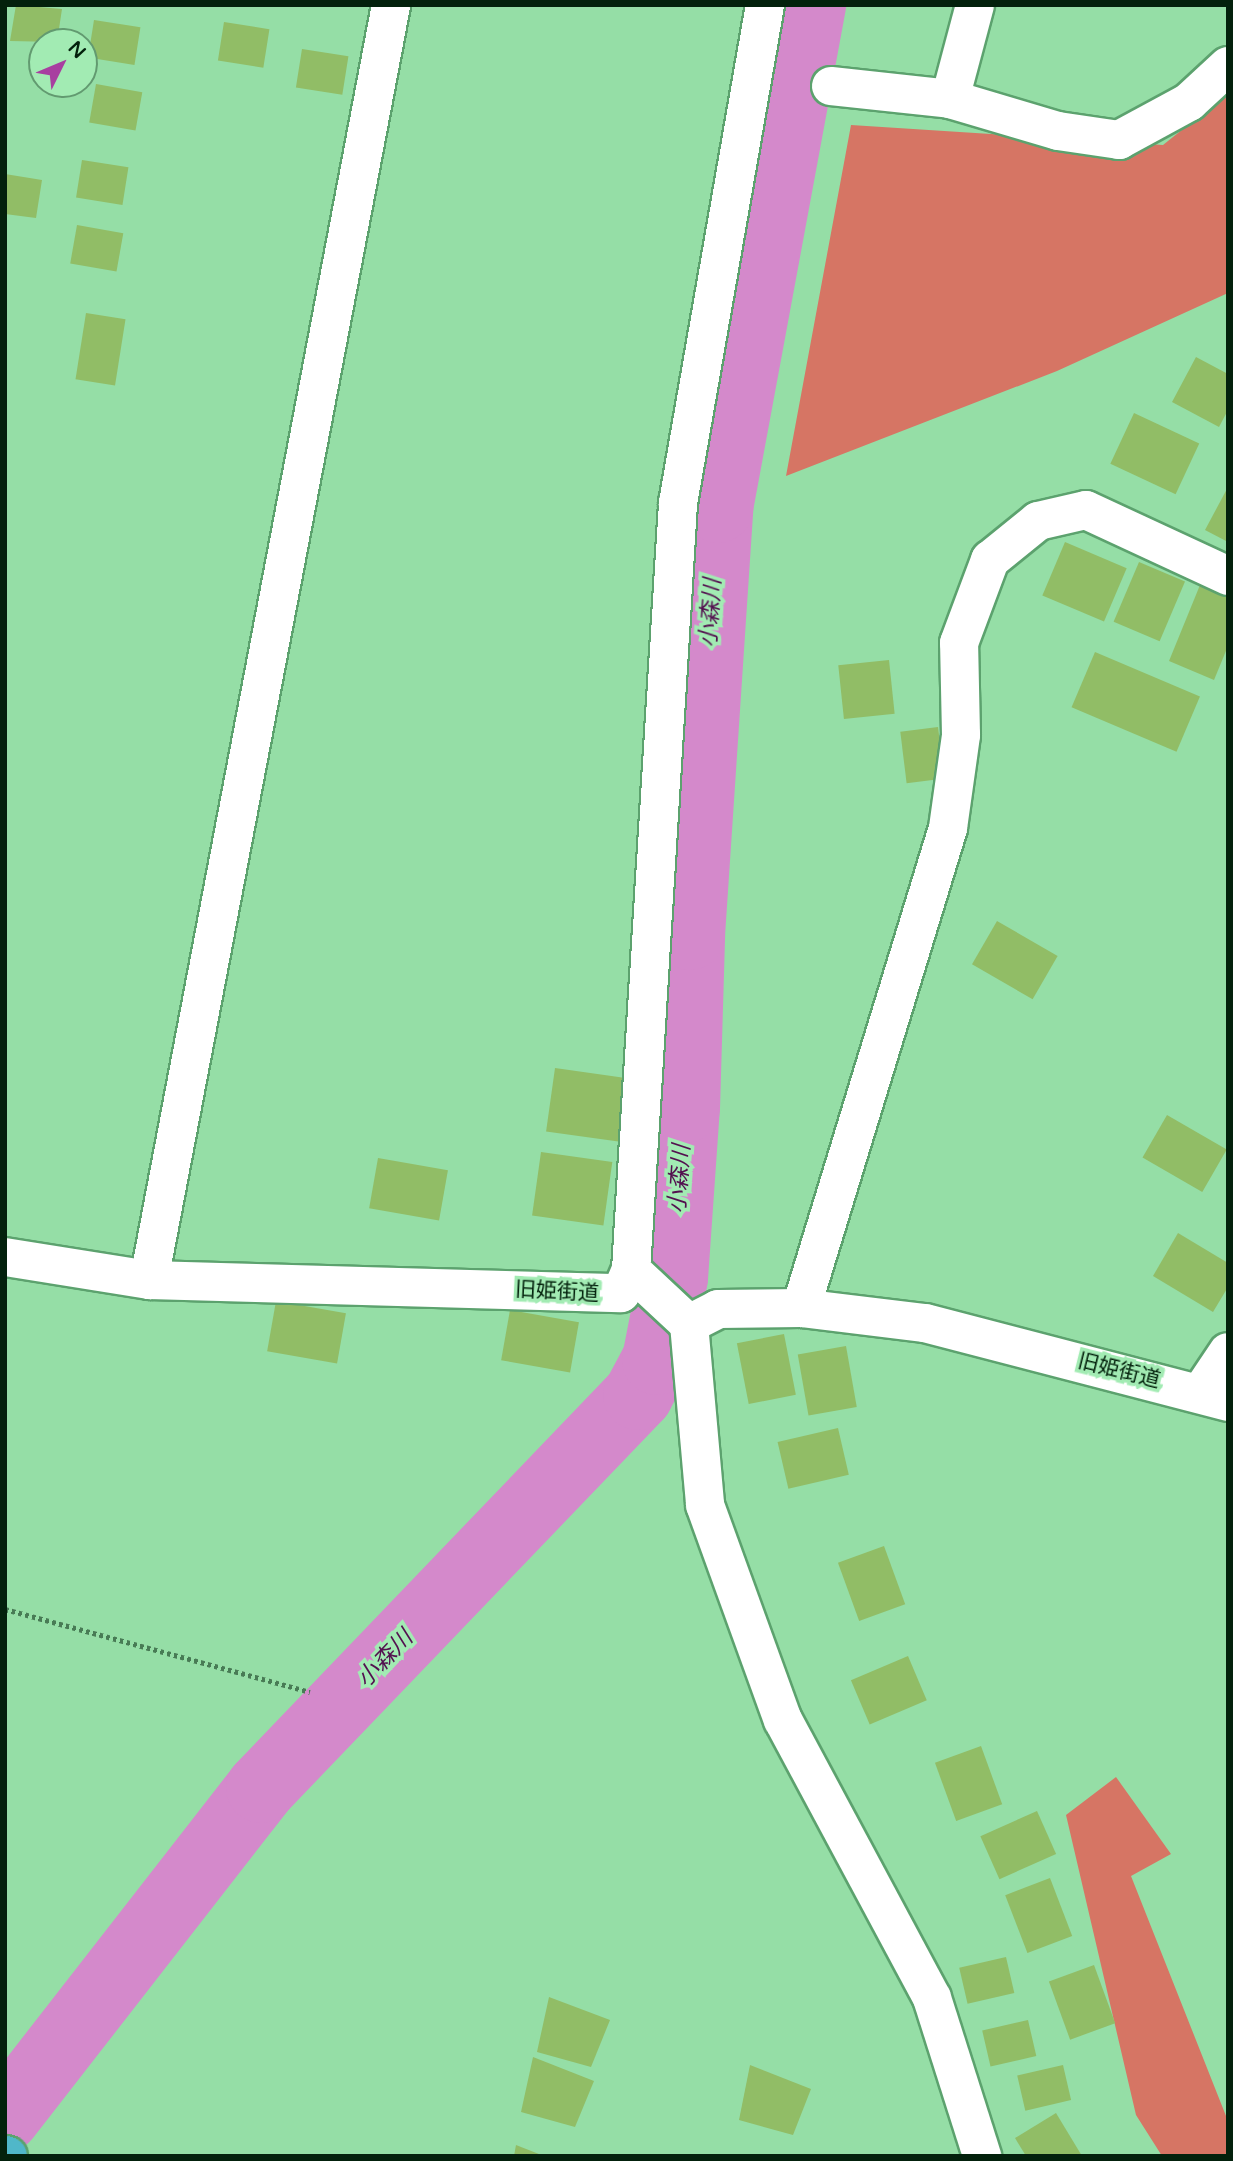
<!DOCTYPE html>
<html>
<head>
<meta charset="utf-8">
<style>
	body { margin:0 }
	#map { position:relative; width:1233px; height:2161px; overflow:hidden; background:#95dea6; font-family:"Varela Round","Noto Sans JP",sans-serif }
	div>[style] { position:absolute }
	[style*='--x'] { left:calc(var(--x)*1px); top:calc(var(--y)*1px); width:calc(var(--w)*1px); rotate:calc(var(--a)*1deg) }
	.forest>* { inset:0; background:#d67564 }
	.river>* { height:70px; margin:-35px; padding:0 35px; transform-origin:35px; border-radius:35px; background:#d489cb }
	.building>* { inset:0; background:#91bd66; transform-origin:0 0 }
	.path>* { height:4.5px; margin-top:-2.25px; transform-origin:0; background:repeating-linear-gradient(90deg,#487b55 0 3.5px,transparent 0 7px) }
	.roads { filter:drop-shadow(2px 0 #5ca26e) drop-shadow(-2px 0 #5ca26e) drop-shadow(0 2px #5ca26e) drop-shadow(0 -2px #5ca26e) }
	.street>* { height:38px; margin:-19px; padding:0 19px; transform-origin:19px; border-radius:19px; background:#fff }
	.highway>* { height:38px; margin:-19px; padding:0 19px; transform-origin:19px; border-radius:19px; background:#50b7c9 }
	span { translate:-50% -50%; white-space:nowrap; text-align:center; line-height:1.15; -webkit-text-stroke:7px #a2ebb3; paint-order:stroke }
	.street-label { font-size:21px; color:#03210c }
	.water-label { font-size:23px; color:#53104f; font-style:italic }
	.frame { position:absolute; inset:0; border:7px solid #03210c; pointer-events:none }
	.north { position:absolute; left:28px; top:28px; width:70px; height:70px; box-sizing:border-box; background:#a2ebb3; border:2px solid #629a70; border-radius:50%; rotate:47deg; font-size:19px; font-weight:700; line-height:28px; text-align:center; color:#03210c }
	.north::after { content:''; display:block; margin:auto; width:24px; height:32px; background:#a83fa0; clip-path:polygon(50% 0,100% 100%,50% 72%,0 100%) }
</style>
</head>
<body>
<div id="map">
	<div class="forest">
		<div style="clip-path:polygon(1228px 93px,1228px 293px,1057px 371px,786px 476px,851px 125px,1163px 145px)"></div>
		<div style="clip-path:polygon(1116px 1777px,1171px 1854px,1131px 1876px,1228px 2121px,1228px 2156px,1162px 2156px,1136px 2115px,1066px 1815px)"></div>
	</div>
	<div class="river">
		<div style="--x:5;--y:2117;--w:417;--a:-52.1"></div>
		<div style="--x:261;--y:1788;--w:545;--a:-46.19"></div>
		<div style="--x:638;--y:1395;--w:40;--a:-62"></div>
		<div style="--x:657;--y:1360;--w:84;--a:-79"></div>
		<div style="--x:673;--y:1278;--w:170;--a:-86"></div>
		<div style="--x:685;--y:1108;--w:173;--a:-88.3"></div>
		<div style="--x:690;--y:935;--w:428;--a:-86.2"></div>
		<div style="--x:718;--y:508;--w:512;--a:-79.52"></div>
	</div>
	<div class="building">
		<div style="clip-path:polygon(16px 5px,62px 9px,57px 42px,10px 41px)"></div>
		<div style="left:94px;top:20px;width:47px;height:38px;rotate:9deg"></div>
		<div style="left:224px;top:22px;width:46px;height:39px;rotate:9deg"></div>
		<div style="left:302px;top:49px;width:47px;height:39px;rotate:9deg"></div>
		<div style="left:96px;top:84px;width:47px;height:39px;rotate:10deg"></div>
		<div style="left:82px;top:160px;width:47px;height:38px;rotate:9deg"></div>
		<div style="clip-path:polygon(5px 174px,42px 180px,36px 218px,5px 214px)"></div>
		<div style="left:77px;top:225px;width:47px;height:39px;rotate:10deg"></div>
		<div style="left:86px;top:313px;width:40px;height:67px;rotate:9deg"></div>
		<div style="clip-path:polygon(1196px 357px,1228px 374px,1228px 410px,1219px 427px,1172px 402px)"></div>
		<div style="left:1134px;top:413px;width:72px;height:56px;rotate:25deg"></div>
		<div style="clip-path:polygon(1228px 487px,1228px 542px,1205px 530px)"></div>
		<div style="left:1065px;top:542px;width:67px;height:58px;rotate:23deg"></div>
		<div style="left:1139px;top:562px;width:50px;height:65px;rotate:23deg"></div>
		<div style="clip-path:polygon(1200px 585px,1228px 596px,1228px 646px,1214px 680px,1169px 661px)"></div>
		<div style="left:1095px;top:652px;width:114px;height:60px;rotate:23deg"></div>
		<div style="left:889px;top:660px;width:54px;height:51px;rotate:84deg"></div>
		<div style="left:938px;top:727px;width:52px;height:38px;rotate:83deg"></div>
		<div style="left:997px;top:921px;width:70px;height:50px;rotate:30deg"></div>
		<div style="left:555px;top:1068px;width:73px;height:64px;rotate:8deg"></div>
		<div style="left:1167px;top:1115px;width:69px;height:49px;rotate:30deg"></div>
		<div style="left:541px;top:1152px;width:72px;height:64px;rotate:8deg"></div>
		<div style="left:378px;top:1158px;width:71px;height:51px;rotate:10deg"></div>
		<div style="clip-path:polygon(1178px 1233px,1228px 1263px,1228px 1287px,1213px 1312px,1153px 1276px)"></div>
		<div style="left:276px;top:1301px;width:71px;height:51px;rotate:10deg"></div>
		<div style="left:510px;top:1310px;width:70px;height:51px;rotate:10deg"></div>
		<div style="left:784px;top:1334px;width:62px;height:48px;rotate:79deg"></div>
		<div style="left:846px;top:1346px;width:62px;height:49px;rotate:80deg"></div>
		<div style="left:838px;top:1428px;width:48px;height:62px;rotate:77deg"></div>
		<div style="left:884px;top:1546px;width:62px;height:49px;rotate:70deg"></div>
		<div style="left:908px;top:1656px;width:48px;height:62px;rotate:67deg"></div>
		<div style="left:981px;top:1746px;width:62px;height:49px;rotate:70deg"></div>
		<div style="left:1037px;top:1811px;width:47px;height:62px;rotate:66deg"></div>
		<div style="left:1050px;top:1878px;width:62px;height:48px;rotate:69deg"></div>
		<div style="left:1006px;top:1957px;width:37px;height:48px;rotate:77deg"></div>
		<div style="left:1094px;top:1965px;width:62px;height:48px;rotate:70deg"></div>
		<div style="clip-path:polygon(549px 1997px,610px 2020px,591px 2067px,537px 2052px)"></div>
		<div style="left:1028px;top:2020px;width:37px;height:47px;rotate:77deg"></div>
		<div style="clip-path:polygon(533px 2057px,594px 2081px,575px 2127px,521px 2112px)"></div>
		<div style="clip-path:polygon(750px 2065px,811px 2089px,793px 2135px,739px 2120px)"></div>
		<div style="left:1063px;top:2065px;width:36px;height:47px;rotate:77deg"></div>
		<div style="clip-path:polygon(1056px 2113px,1082px 2156px,1026px 2156px,1015px 2138px)"></div>
		<div style="clip-path:polygon(516px 2145px,544px 2156px,514px 2156px)"></div>
	</div>
	<div class="path">
		<div style="--x:5;--y:1609;--w:316;--a:15.2"></div>
	</div>
	<div class="roads">
		<div class="street">
			<div style="--x:831;--y:86;--w:120;--a:6.2"></div>
			<div style="--x:950;--y:99;--w:113;--a:16.5"></div>
			<div style="--x:1058;--y:131;--w:62;--a:8.4"></div>
			<div style="--x:1119;--y:140;--w:80;--a:-28.5"></div>
			<div style="--x:1189;--y:102;--w:53;--a:-42.7"></div>
			<div style="--x:950;--y:99;--w:97;--a:-75.1"></div>
			<div style="--x:5;--y:1257;--w:146;--a:9.1"></div>
			<div style="--x:149;--y:1280;--w:472;--a:1.6"></div>
			<div style="--x:621;--y:1293;--w:25;--a:-67"></div>
			<div style="--x:631;--y:1270;--w:768;--a:-86.49"></div>
			<div style="--x:678;--y:503;--w:506;--a:-80.09"></div>
			<div style="--x:631;--y:1270;--w:79;--a:43"></div>
			<div style="--x:149;--y:1280;--w:1298;--a:-79.25"></div>
			<div style="--x:801;--y:1308;--w:502;--a:-72.97"></div>
			<div style="--x:948;--y:828;--w:94;--a:-82"></div>
			<div style="--x:961;--y:735;--w:92;--a:-91.2"></div>
			<div style="--x:959;--y:643;--w:89;--a:-69.5"></div>
			<div style="--x:990;--y:560;--w:62;--a:-39.1"></div>
			<div style="--x:1038;--y:521;--w:49;--a:-12.9"></div>
			<div style="--x:1086;--y:510;--w:157;--a:24.9"></div>
			<div style="--x:689;--y:1324;--w:182;--a:84.9"></div>
			<div style="--x:705;--y:1505;--w:229;--a:70.1"></div>
			<div style="--x:783;--y:1720;--w:315;--a:61.8"></div>
			<div style="--x:932;--y:1998;--w:166;--a:72.4"></div>
			<div style="--x:689;--y:1324;--w:33;--a:-27"></div>
			<div style="--x:718;--y:1309;--w:83;--a:-0.7"></div>
			<div style="--x:801;--y:1308;--w:125;--a:6.9"></div>
			<div style="--x:925;--y:1323;--w:313;--a:14.6"></div>
			<div style="--x:1201;--y:1392;--w:48;--a:-56"></div>
		</div>
		<div class="highway">
			<div style="--x:5;--y:2155;--w:3;--a:18"></div>
		</div>
	</div>
	<div class="street-label">
		<span style="left:557px;top:1292px;rotate:3deg">旧姫街道</span>
		<span style="left:1119px;top:1371px;rotate:14deg">旧姫街道</span>
	</div>
	<div class="water-label">
		<span style="left:711px;top:613px;rotate:-86deg">小森川</span>
		<span style="left:680px;top:1179px;rotate:-86deg">小森川</span>
		<span style="left:385px;top:1659px;rotate:-46deg">小森川</span>
	</div>
	<div class="frame"></div>
	<div class="north">N</div>
</div>
</body>
</html>
